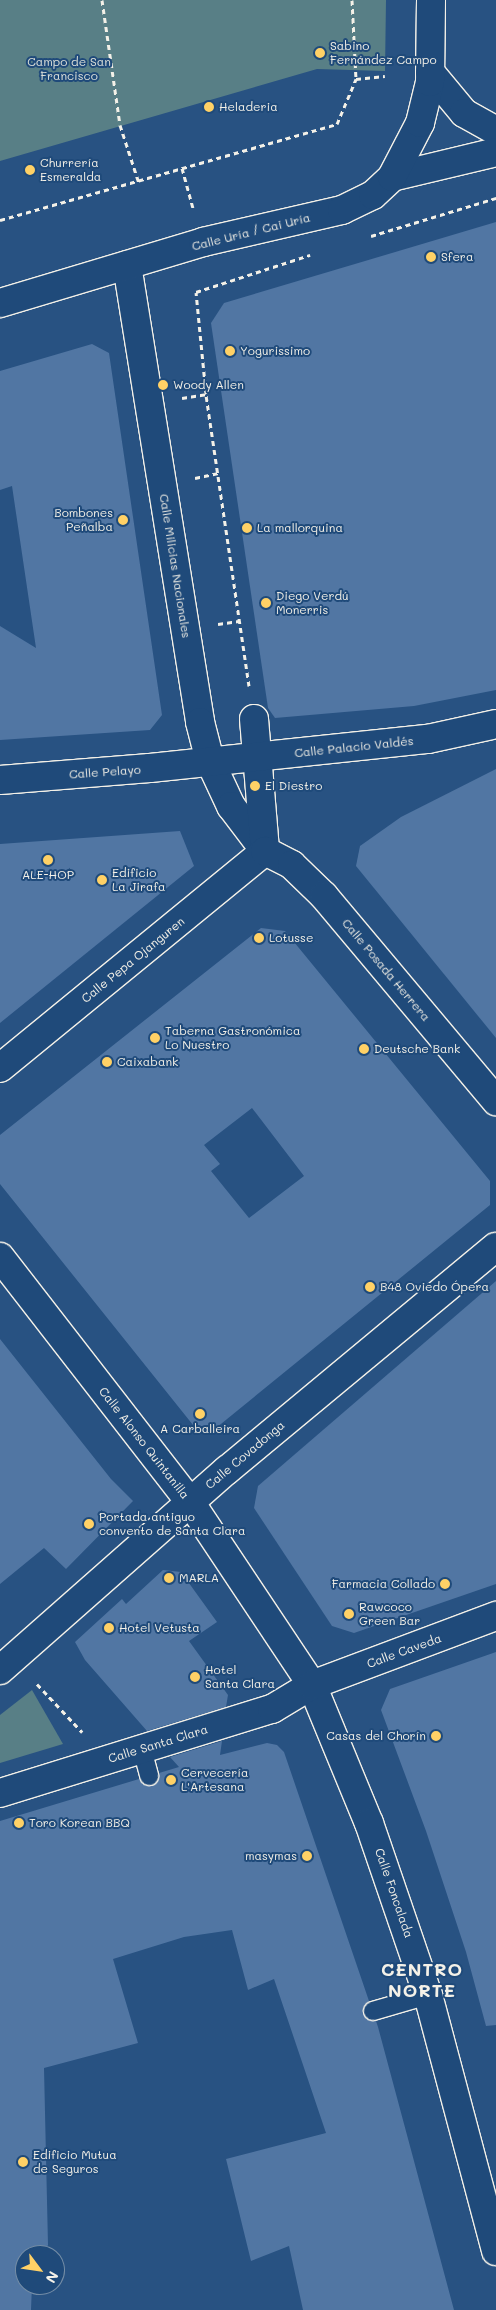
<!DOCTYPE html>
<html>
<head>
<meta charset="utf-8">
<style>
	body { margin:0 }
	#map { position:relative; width:496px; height:2310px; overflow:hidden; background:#285282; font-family:Mali,sans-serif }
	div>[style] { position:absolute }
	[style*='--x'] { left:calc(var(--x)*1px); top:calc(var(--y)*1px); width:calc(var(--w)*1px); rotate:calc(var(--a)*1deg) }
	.green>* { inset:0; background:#587f86 }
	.building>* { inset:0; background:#5176a3 }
	.path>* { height:3px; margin-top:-1.5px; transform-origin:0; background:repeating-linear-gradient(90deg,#f4f1e8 0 5px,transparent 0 9px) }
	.roads { filter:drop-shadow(1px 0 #f4f1e8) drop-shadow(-1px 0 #f4f1e8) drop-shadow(0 1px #f4f1e8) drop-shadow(0 -1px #f4f1e8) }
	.service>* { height:18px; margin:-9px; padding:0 9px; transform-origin:9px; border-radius:9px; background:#1f4a7a }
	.pedestrian>* { height:28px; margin:-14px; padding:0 14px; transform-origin:14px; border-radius:14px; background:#1f4a7a }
	.minor>* { height:28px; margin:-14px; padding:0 14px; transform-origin:14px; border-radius:14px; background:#1f4a7a }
	.tertiary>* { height:28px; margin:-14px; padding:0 14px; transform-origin:14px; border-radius:14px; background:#1f4a7a }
	.dots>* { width:14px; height:14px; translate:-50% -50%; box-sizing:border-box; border:2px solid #1f4a7a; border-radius:50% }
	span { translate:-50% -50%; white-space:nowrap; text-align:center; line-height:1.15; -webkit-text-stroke:4px #1f4a7a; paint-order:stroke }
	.poi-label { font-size:12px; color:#f4f1e8 }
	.left { translate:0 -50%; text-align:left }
	.right { translate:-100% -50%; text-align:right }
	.park-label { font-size:12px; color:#dde0d9 }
	.street-label { font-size:12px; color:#f4f1e8 }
	.district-label { font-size:18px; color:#f4f1e8; font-weight:700; letter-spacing:1px }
	.north { position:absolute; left:15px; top:2245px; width:50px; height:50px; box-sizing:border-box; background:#1f4a7a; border:1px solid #748da6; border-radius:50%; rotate:121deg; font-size:14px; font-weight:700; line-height:20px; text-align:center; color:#f4f1e8 }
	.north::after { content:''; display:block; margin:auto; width:18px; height:22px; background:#ffd166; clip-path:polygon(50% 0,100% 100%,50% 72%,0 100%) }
</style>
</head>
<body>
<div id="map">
	<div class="green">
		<div style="clip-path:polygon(0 0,386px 0,385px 71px,317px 69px,0 161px)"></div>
		<div style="clip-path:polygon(32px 1690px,63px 1744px,0 1763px,0 1715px)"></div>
	</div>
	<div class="building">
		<div style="clip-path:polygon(496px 222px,496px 690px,414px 706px,275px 718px,268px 708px,211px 323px,224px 303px)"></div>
		<div style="clip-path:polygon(92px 344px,109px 353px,162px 715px,150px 730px,0 740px,0 626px,36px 648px,12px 486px,0 490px,0 371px)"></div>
		<div style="clip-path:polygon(496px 769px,496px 1038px,356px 866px,360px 846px,401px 817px)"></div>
		<div style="clip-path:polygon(180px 831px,194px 866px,0 1023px,0 844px)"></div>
		<div style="clip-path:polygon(evenodd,261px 928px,285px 931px,490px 1181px,490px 1205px,216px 1428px,193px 1425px,0 1184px,0 1135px,261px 928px,252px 1108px,304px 1176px,249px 1218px,211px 1171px,220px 1164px,204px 1145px,252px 1108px)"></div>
		<div style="clip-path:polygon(496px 1281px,496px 1584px,354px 1633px,332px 1626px,254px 1508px,258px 1486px)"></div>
		<div style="clip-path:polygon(0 1339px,111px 1479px,133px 1501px,66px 1569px,44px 1548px,0 1584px)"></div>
		<div style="clip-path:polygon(163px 1570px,181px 1572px,217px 1622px,189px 1641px,228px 1695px,226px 1707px,147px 1731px,85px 1660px,75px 1642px,122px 1599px,126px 1604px)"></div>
		<div style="clip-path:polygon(496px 1652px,496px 2025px,486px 2026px,466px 1952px,426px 1831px,381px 1710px,390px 1689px)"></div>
		<div style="clip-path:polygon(222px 1741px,220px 1755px,267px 1743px,277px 1745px,284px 1752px,369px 2001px,363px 2008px,363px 2014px,370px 2021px,376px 2021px,378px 2027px,454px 2310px,303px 2310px,289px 2246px,251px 2261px,226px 2159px,326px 2133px,274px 1979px,248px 1990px,232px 1930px,184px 1937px,113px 1959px,138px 2043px,44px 2068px,48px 2245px,43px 2255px,25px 2255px,25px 2285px,32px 2285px,31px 2310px,0 2310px,0 1821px,139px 1779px,146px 1786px,152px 1786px,159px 1779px,159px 1773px,179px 1767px,170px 1757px)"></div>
	</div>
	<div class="path">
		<div style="--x:102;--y:0;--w:126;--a:81.8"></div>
		<div style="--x:120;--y:125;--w:61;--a:71.9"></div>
		<div style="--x:352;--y:0;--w:79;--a:87.1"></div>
		<div style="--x:182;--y:168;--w:41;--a:74.6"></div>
		<div style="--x:0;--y:220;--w:350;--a:-15.9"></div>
		<div style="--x:337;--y:124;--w:49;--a:-67.1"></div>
		<div style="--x:356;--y:79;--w:29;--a:-6"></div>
		<div style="--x:371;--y:236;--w:131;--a:-16.9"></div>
		<div style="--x:182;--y:398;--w:24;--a:-9"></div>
		<div style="--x:195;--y:478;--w:24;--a:-12"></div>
		<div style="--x:218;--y:624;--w:21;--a:-8"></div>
		<div style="--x:249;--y:686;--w:295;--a:-98.4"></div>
		<div style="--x:206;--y:394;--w:102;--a:-95.6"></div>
		<div style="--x:196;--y:292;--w:120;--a:-18"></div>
		<div style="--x:37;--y:1684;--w:66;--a:46.8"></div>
	</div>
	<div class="roads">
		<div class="service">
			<div style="--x:142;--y:1749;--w:28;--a:75"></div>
			<div style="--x:373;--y:2011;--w:57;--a:-16.2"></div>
		</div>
		<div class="pedestrian">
			<div style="--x:127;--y:265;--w:463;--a:80.9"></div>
			<div style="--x:200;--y:722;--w:40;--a:75.6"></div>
			<div style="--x:210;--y:761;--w:50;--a:65"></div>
			<div style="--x:231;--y:806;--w:56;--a:52.9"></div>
			<div style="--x:254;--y:719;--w:132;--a:85.2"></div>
			<div style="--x:0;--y:780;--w:150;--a:-4.6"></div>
			<div style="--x:150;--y:768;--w:280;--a:-6"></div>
			<div style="--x:428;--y:739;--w:70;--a:-12.4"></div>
		</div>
		<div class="minor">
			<div style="--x:430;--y:72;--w:53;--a:50.3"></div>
			<div style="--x:464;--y:113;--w:37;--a:29"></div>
			<div style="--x:392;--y:177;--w:107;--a:-13.5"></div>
			<div style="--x:0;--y:1068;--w:343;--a:-39.3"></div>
			<div style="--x:265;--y:851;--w:30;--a:27"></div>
			<div style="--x:292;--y:865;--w:45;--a:44.1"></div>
			<div style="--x:324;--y:896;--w:268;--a:50"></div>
			<div style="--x:0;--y:1257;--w:310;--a:52.2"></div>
			<div style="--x:190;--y:1502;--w:220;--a:56.3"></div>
			<div style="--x:312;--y:1685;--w:149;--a:67.6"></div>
			<div style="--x:369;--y:1823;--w:182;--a:71.1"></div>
			<div style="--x:428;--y:1995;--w:265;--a:75.1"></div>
			<div style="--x:0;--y:1793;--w:285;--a:-17.2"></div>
			<div style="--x:272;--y:1709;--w:47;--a:-31"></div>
			<div style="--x:312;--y:1685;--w:197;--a:-20.6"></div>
		</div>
		<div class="tertiary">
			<div style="--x:0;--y:303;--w:212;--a:-16.7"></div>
			<div style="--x:203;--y:242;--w:143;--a:-13"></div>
			<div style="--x:342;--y:210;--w:34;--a:-26"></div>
			<div style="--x:373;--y:195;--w:26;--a:-43"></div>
			<div style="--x:392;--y:177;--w:61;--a:-62.6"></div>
			<div style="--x:420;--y:123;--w:42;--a:-76.3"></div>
			<div style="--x:430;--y:82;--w:82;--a:-89.3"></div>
			<div style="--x:0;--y:1670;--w:303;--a:-41.4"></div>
			<div style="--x:227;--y:1470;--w:349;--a:-39.7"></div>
		</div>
	</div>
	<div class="dots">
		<div style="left:320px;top:53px;background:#ffd166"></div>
		<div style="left:209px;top:107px;background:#ffd166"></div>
		<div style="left:30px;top:170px;background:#ffd166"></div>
		<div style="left:431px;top:257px;background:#ffd166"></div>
		<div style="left:230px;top:351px;background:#ffd166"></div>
		<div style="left:163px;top:385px;background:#ffd166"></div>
		<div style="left:123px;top:520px;background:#ffd166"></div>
		<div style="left:247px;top:528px;background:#ffd166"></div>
		<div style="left:266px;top:603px;background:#ffd166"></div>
		<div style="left:255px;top:786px;background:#ffd166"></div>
		<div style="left:48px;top:860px;background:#ffd166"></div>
		<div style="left:102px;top:880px;background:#ffd166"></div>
		<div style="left:259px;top:938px;background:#ffd166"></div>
		<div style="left:155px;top:1038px;background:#ffd166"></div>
		<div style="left:364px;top:1049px;background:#ffd166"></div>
		<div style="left:107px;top:1062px;background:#ffd166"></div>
		<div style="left:370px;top:1287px;background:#ffd166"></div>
		<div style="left:200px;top:1414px;background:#ffd166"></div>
		<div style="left:89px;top:1524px;background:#ffd166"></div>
		<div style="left:169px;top:1578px;background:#ffd166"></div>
		<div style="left:445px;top:1584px;background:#ffd166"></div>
		<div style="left:349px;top:1614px;background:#ffd166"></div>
		<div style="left:109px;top:1628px;background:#ffd166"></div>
		<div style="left:195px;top:1677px;background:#ffd166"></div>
		<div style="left:436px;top:1736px;background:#ffd166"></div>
		<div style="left:171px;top:1780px;background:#ffd166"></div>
		<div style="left:19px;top:1823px;background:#ffd166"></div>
		<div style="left:307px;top:1856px;background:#ffd166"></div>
		<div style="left:23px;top:2162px;background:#ffd166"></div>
	</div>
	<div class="poi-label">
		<span class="left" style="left:330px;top:53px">Sabino<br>Fernández Campo</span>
		<span class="left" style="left:219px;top:107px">Heladeria</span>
		<span class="left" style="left:40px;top:170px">Churrería<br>Esmeralda</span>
		<span class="left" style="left:441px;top:257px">Sfera</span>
		<span class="left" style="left:240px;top:351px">Yogurissimo</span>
		<span class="left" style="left:173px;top:385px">Woody Allen</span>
		<span class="right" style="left:113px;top:520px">Bombones<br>Peñalba</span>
		<span class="left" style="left:257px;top:528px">La mallorquina</span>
		<span class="left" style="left:276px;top:603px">Diego Verdú<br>Monerris</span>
		<span class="left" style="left:265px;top:786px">El Diestro</span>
		<span class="left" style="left:112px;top:880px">Edificio<br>La Jirafa</span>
		<span style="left:48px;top:875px">ALE-HOP</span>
		<span class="left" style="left:269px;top:938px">Lotusse</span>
		<span class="left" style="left:165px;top:1038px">Taberna Gastronómica<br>Lo Nuestro</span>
		<span class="left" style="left:374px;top:1049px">Deutsche Bank</span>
		<span class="left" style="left:117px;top:1062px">Caixabank</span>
		<span class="left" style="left:380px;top:1287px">B48 Oviedo Ópera</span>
		<span style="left:200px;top:1429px">A Carballeira</span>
		<span class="left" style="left:99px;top:1524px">Portada antiguo<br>convento de Santa Clara</span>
		<span class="left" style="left:179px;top:1578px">MARLA</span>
		<span class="right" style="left:435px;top:1584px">Farmacia Collado</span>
		<span class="left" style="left:359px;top:1614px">Rawcoco<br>Green Bar</span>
		<span class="left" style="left:119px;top:1628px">Hotel Vetusta</span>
		<span class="left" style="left:205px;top:1677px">Hotel<br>Santa Clara</span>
		<span class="right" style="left:426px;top:1736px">Casas del Chorín</span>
		<span class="left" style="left:181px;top:1780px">Cervecería<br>L'Artesana</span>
		<span class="left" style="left:29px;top:1823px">Toro Korean BBQ</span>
		<span class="right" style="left:297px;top:1856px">masymas</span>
		<span class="left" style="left:33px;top:2162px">Edificio Mutua<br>de Seguros</span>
	</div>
	<div class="park-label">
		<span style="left:69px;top:69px">Campo de San<br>Francisco</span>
	</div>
	<div class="street-label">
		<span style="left:251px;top:232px;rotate:-14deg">Calle Uría / Cai Uría</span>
		<span style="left:175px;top:566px;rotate:81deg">Calle Milicias Nacionales</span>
		<span style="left:354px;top:747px;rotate:-6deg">Calle Palacio Valdés</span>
		<span style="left:105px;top:772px;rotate:-4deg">Calle Pelayo</span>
		<span style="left:133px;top:960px;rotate:-39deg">Calle Pepa Ojanguren</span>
		<span style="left:386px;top:970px;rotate:50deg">Calle Posada Herrera</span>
		<span style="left:144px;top:1443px;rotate:52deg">Calle Alonso Quintanilla</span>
		<span style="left:245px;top:1455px;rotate:-40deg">Calle Covadonga</span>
		<span style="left:404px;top:1651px;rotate:-20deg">Calle Caveda</span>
		<span style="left:158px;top:1744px;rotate:-17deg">Calle Santa Clara</span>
		<span style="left:394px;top:1893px;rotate:71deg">Calle Foncalada</span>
	</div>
	<div class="district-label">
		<span style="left:422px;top:1980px">CENTRO<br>NORTE</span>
	</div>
	<div class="north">N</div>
</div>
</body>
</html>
